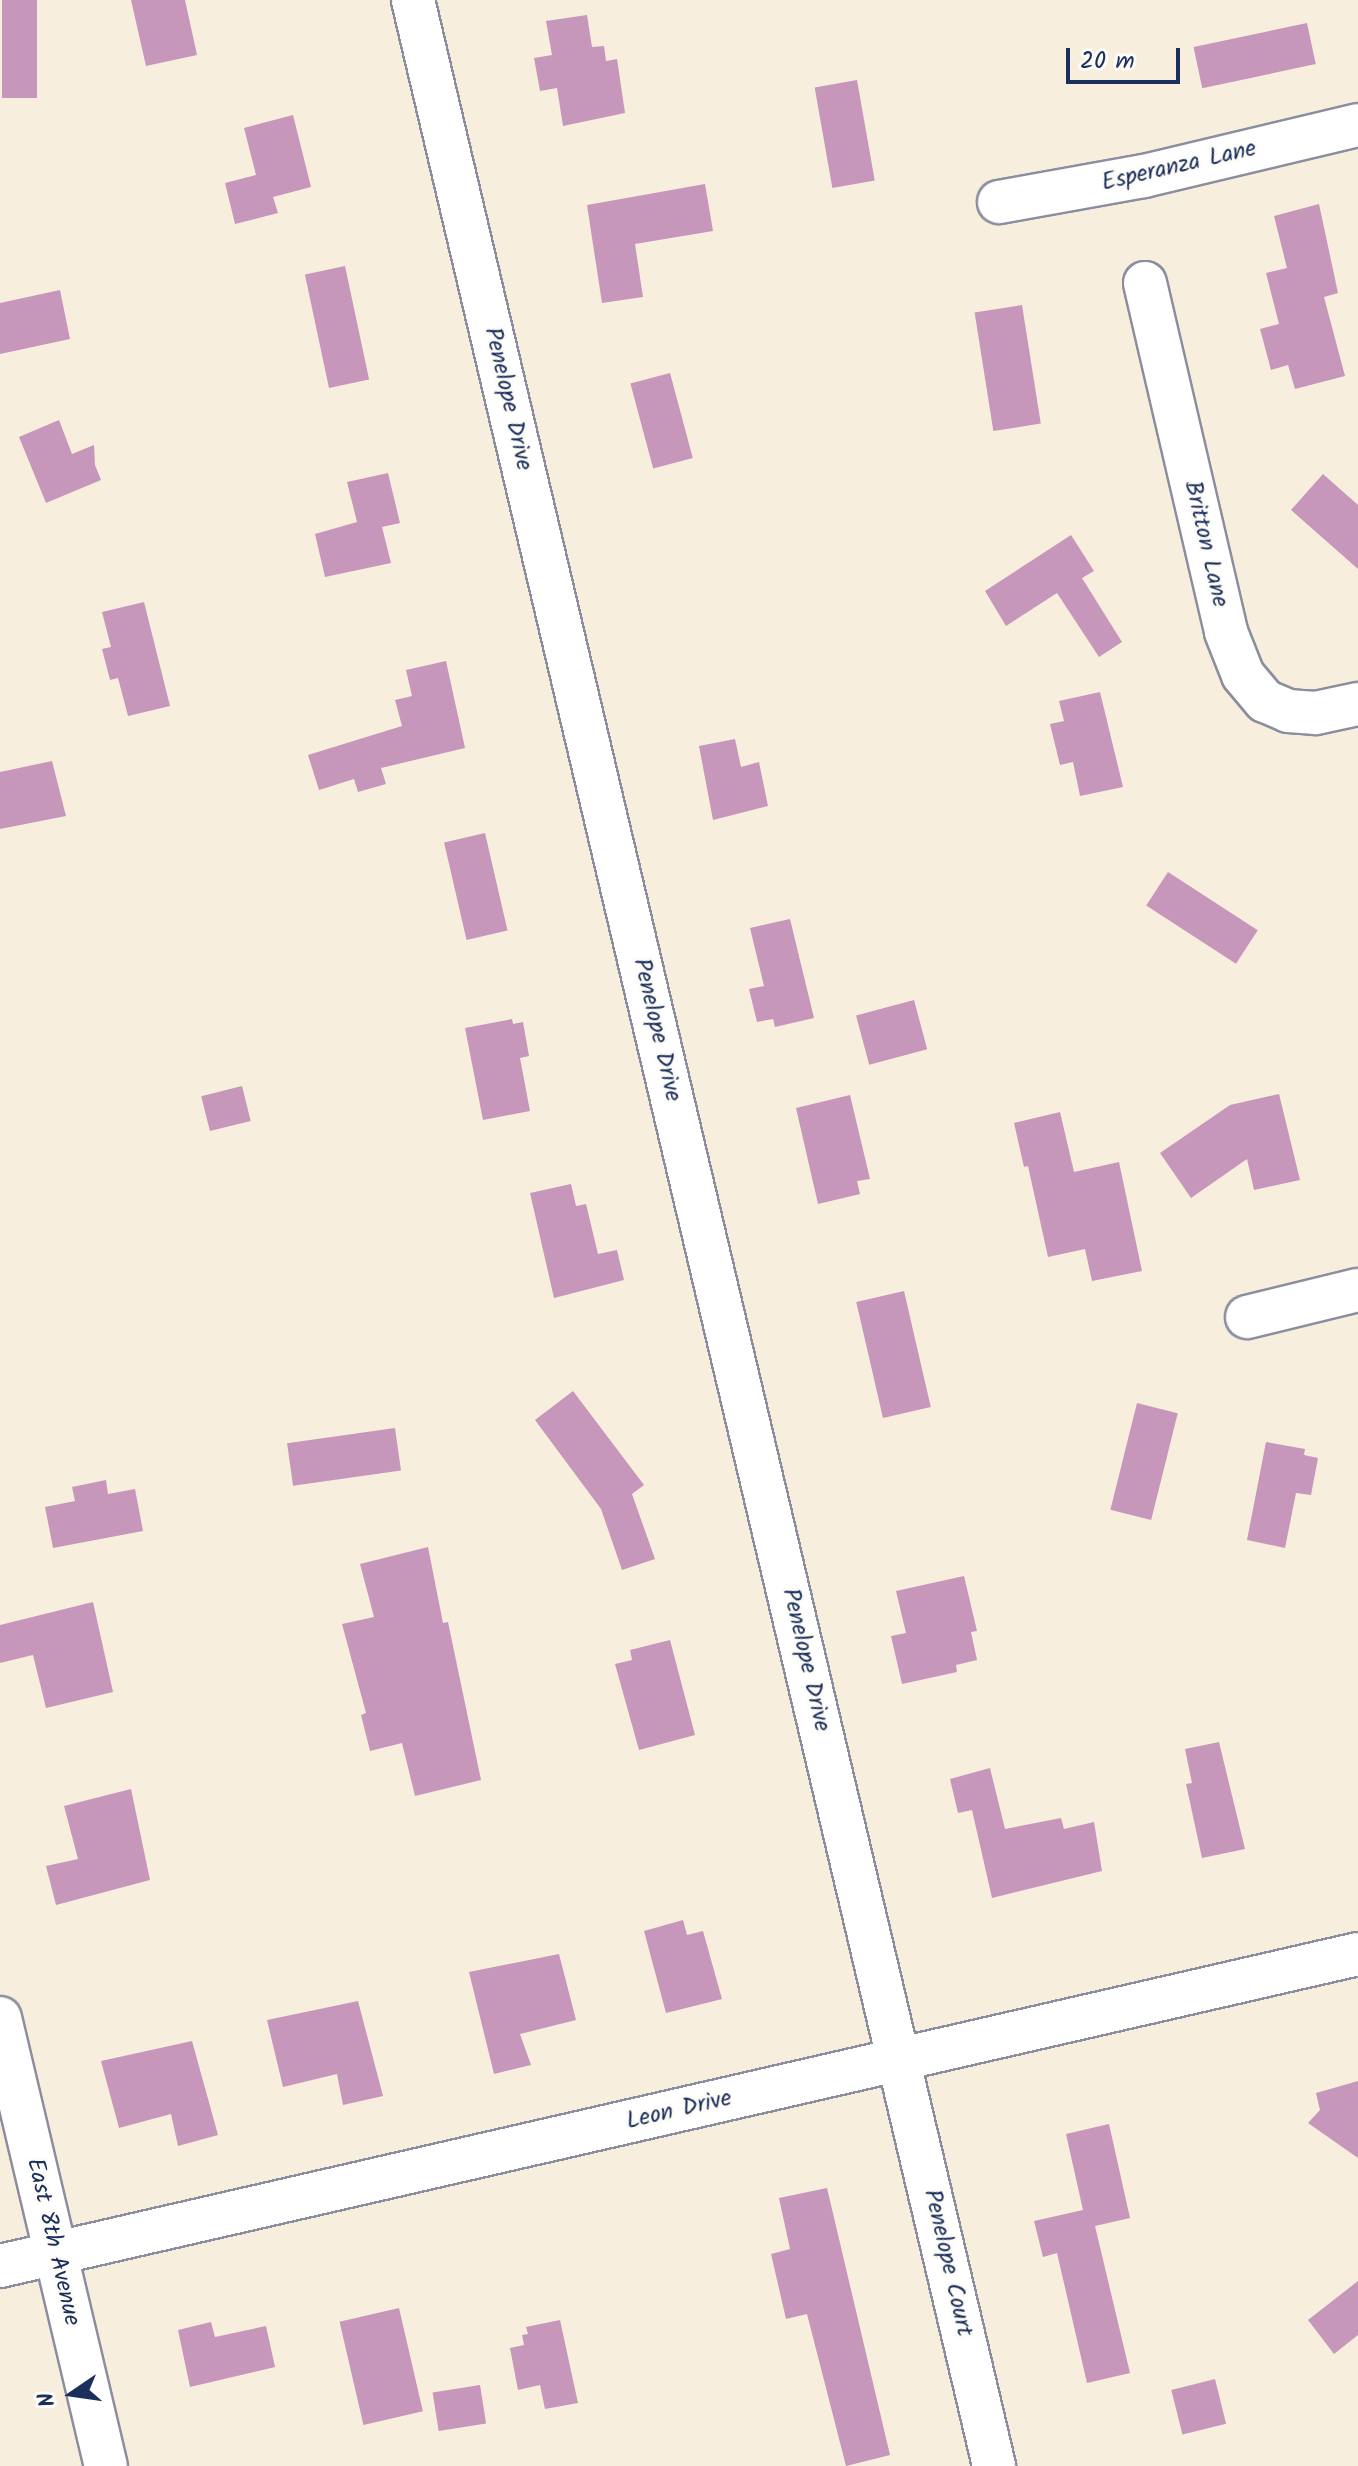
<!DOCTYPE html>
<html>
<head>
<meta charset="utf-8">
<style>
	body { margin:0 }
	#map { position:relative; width:1358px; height:2466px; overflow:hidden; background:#f8eede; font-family:Kalam,sans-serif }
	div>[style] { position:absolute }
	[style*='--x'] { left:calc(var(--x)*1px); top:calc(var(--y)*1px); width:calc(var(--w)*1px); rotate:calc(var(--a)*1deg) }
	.building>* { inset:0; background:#c796bb; transform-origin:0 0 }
	.roads { filter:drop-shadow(2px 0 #8a8e9e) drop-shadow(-2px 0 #8a8e9e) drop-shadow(0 2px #8a8e9e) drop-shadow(0 -2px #8a8e9e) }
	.minor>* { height:42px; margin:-21px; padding:0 21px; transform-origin:21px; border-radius:21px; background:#fff }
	span { translate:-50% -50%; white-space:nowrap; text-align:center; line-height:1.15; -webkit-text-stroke:6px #fdfcf7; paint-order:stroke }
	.street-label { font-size:24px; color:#1b2f5e }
	.north { position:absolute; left:32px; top:2354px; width:80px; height:80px; -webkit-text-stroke:6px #fdfcf7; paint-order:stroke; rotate:257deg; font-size:22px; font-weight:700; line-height:32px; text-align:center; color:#1b2f5e }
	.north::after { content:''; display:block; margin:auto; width:28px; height:36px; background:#1b2f5e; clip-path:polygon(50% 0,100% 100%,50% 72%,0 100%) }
	.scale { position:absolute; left:1066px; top:48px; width:114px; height:36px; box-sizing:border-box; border:4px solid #1b2f5e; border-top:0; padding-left:10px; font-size:24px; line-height:28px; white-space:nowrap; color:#1b2f5e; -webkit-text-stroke:6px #fdfcf7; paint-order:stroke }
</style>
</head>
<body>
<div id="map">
	<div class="building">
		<div style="left:2px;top:0;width:35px;height:98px"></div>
		<div style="clip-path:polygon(131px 0,185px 0,197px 55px,146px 66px)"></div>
		<div style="clip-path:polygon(587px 15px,592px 47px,604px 46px,606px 61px,617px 59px,625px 113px,563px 126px,557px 88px,540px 91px,534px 58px,552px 55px,546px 21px)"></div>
		<div style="left:1307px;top:23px;width:42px;height:116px;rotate:78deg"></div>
		<div style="left:857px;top:80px;width:102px;height:43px;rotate:80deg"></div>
		<div style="clip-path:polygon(293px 115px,311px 187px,273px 197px,278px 213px,235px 224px,225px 183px,256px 175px,244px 128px)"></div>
		<div style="clip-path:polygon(705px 184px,713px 231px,635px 244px,643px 297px,602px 303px,587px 205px)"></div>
		<div style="clip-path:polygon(1319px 204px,1338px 293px,1324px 297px,1345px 376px,1295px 389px,1288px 365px,1271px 370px,1260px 329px,1279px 324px,1266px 273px,1287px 268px,1274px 216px)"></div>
		<div style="left:345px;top:266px;width:116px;height:41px;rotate:78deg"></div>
		<div style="clip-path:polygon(60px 290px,70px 339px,0 354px,0 303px)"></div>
		<div style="left:1022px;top:305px;width:120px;height:48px;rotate:81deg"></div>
		<div style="left:670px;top:373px;width:88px;height:41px;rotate:75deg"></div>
		<div style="clip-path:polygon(59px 420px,72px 454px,94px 445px,95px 465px,101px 480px,46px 503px,19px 437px)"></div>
		<div style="clip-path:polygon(388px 473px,400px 523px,382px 527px,391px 563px,325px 577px,315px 534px,357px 522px,347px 482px)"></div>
		<div style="clip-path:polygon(1323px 474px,1358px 505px,1358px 569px,1291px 510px)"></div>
		<div style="clip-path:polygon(1071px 535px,1094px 571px,1082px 578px,1122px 642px,1099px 657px,1057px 593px,1006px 626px,985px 591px)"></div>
		<div style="clip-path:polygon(144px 602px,170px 706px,128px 716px,118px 678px,110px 680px,102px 649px,111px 647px,102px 612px)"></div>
		<div style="clip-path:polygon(446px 661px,465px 748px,381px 768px,386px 784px,358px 792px,354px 779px,319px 790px,308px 755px,402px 726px,395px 700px,412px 696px,406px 670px)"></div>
		<div style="clip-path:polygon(1100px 692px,1123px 787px,1080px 796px,1073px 762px,1060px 765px,1050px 724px,1064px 721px,1059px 701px)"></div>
		<div style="clip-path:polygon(735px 739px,741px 767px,759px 762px,768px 806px,713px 820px,699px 746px)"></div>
		<div style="clip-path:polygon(52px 761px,66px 816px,0 829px,0 772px)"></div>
		<div style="left:485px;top:833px;width:100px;height:42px;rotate:77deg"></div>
		<div style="left:1168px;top:872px;width:107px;height:40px;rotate:33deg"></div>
		<div style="clip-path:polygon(790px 919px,814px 1018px,775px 1027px,773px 1019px,757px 1022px,749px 989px,764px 986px,750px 928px)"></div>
		<div style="left:914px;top:1000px;width:51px;height:60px;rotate:75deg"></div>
		<div style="clip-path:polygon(512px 1019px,513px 1024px,523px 1022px,529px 1056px,520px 1058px,530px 1111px,483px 1120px,465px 1028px)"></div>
		<div style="left:242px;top:1086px;width:36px;height:42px;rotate:76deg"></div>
		<div style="clip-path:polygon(1279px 1094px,1300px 1180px,1254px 1190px,1247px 1159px,1191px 1198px,1160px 1153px,1230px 1105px)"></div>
		<div style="clip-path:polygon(850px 1095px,870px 1179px,857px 1181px,860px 1194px,818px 1204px,796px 1108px)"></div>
		<div style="clip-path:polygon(1060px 1112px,1074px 1172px,1119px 1162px,1142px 1271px,1092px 1281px,1085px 1249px,1048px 1257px,1028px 1166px,1024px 1167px,1014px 1123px)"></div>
		<div style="clip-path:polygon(571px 1184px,576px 1206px,586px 1204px,598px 1254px,617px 1250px,624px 1280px,554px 1298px,530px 1193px)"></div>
		<div style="left:904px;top:1291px;width:119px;height:49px;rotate:77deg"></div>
		<div style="clip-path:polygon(573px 1391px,644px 1485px,632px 1494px,655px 1559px,622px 1570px,601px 1509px,535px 1420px)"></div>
		<div style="left:1137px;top:1403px;width:42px;height:110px;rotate:14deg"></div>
		<div style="left:395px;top:1428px;width:43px;height:109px;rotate:82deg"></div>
		<div style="clip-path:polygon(1266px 1442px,1305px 1449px,1304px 1455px,1318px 1458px,1311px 1495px,1296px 1493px,1285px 1548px,1247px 1540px)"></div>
		<div style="clip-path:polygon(106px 1480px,108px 1494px,135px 1489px,143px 1531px,53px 1548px,45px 1507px,75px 1501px,72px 1487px)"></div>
		<div style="clip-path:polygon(428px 1547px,443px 1623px,448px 1622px,481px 1780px,415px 1796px,402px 1743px,370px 1751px,361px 1715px,366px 1713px,342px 1624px,374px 1617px,360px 1564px)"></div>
		<div style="clip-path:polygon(964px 1576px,977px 1631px,971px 1632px,977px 1660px,956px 1665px,957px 1672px,902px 1684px,891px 1636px,906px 1633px,896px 1591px)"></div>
		<div style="clip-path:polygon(93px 1602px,113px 1692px,46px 1708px,33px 1655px,0 1663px,0 1625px)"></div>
		<div style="clip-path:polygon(670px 1640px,695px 1735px,639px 1750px,615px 1664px,632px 1660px,630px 1650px)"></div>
		<div style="clip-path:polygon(1219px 1742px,1245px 1849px,1202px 1858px,1186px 1784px,1192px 1783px,1185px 1749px)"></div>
		<div style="clip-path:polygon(990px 1768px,1005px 1829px,1061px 1818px,1064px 1829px,1094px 1822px,1102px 1871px,992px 1898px,972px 1810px,958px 1813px,950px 1779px)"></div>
		<div style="clip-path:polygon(131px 1789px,150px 1880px,56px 1905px,46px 1866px,78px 1859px,64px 1806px)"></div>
		<div style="clip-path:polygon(683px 1920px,687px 1935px,703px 1931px,722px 1999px,666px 2013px,644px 1931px)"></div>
		<div style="clip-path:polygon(559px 1954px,576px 2020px,520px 2034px,531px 2065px,494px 2074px,469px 1972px)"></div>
		<div style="clip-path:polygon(358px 2001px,383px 2096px,343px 2105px,337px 2074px,283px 2087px,267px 2020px)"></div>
		<div style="clip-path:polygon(192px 2041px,218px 2135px,178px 2146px,171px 2114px,119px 2128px,101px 2061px)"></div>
		<div style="clip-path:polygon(1358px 2081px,1358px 2158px,1308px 2123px,1320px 2110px,1316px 2093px)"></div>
		<div style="clip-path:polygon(1109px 2124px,1130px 2218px,1095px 2226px,1130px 2373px,1087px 2383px,1057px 2253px,1043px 2257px,1034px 2221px,1083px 2210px,1066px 2134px)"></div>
		<div style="clip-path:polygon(827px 2188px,890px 2455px,846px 2466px,807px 2314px,786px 2319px,771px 2254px,790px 2249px,779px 2198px)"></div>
		<div style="clip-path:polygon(1358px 2281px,1358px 2335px,1334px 2354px,1308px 2320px)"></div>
		<div style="left:399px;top:2308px;width:106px;height:61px;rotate:77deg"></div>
		<div style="clip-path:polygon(560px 2320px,578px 2403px,545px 2409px,540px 2385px,518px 2390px,510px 2348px,524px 2345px,522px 2335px,528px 2334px,526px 2327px)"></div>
		<div style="clip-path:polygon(211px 2322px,215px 2337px,266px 2326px,275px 2367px,190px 2387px,178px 2330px)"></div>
		<div style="left:1215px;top:2379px;width:46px;height:45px;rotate:76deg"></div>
		<div style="left:480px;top:2385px;width:39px;height:48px;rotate:81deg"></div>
	</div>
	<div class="roads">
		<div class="minor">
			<div style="--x:413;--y:0;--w:2534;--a:76.74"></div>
			<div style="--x:999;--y:202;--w:147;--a:-10.2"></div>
			<div style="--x:1144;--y:176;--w:220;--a:-13.4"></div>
			<div style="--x:1145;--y:283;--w:358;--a:76.9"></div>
			<div style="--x:1226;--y:632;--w:46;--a:68.4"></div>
			<div style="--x:1243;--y:675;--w:34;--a:50"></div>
			<div style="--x:1265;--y:701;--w:25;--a:23"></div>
			<div style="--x:1288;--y:711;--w:28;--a:4"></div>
			<div style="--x:1316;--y:713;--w:43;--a:-12.1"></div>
			<div style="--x:1247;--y:1317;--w:114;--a:-13.7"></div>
			<div style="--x:0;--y:2018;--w:460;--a:76.7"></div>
			<div style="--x:0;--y:2266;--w:1393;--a:-12.94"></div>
		</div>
	</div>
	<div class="street-label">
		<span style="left:1179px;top:166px;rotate:-13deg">Esperanza Lane</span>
		<span style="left:508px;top:399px;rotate:77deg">Penelope Drive</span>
		<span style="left:1206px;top:544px;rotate:77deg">Britton Lane</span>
		<span style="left:657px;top:1030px;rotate:77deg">Penelope Drive</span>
		<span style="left:806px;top:1660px;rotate:77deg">Penelope Drive</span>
		<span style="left:679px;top:2110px;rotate:-13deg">Leon Drive</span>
		<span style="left:53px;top:2242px;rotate:77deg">East 8th Avenue</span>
		<span style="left:948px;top:2263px;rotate:77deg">Penelope Court</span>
	</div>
	<div class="north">N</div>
	<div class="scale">20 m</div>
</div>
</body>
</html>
